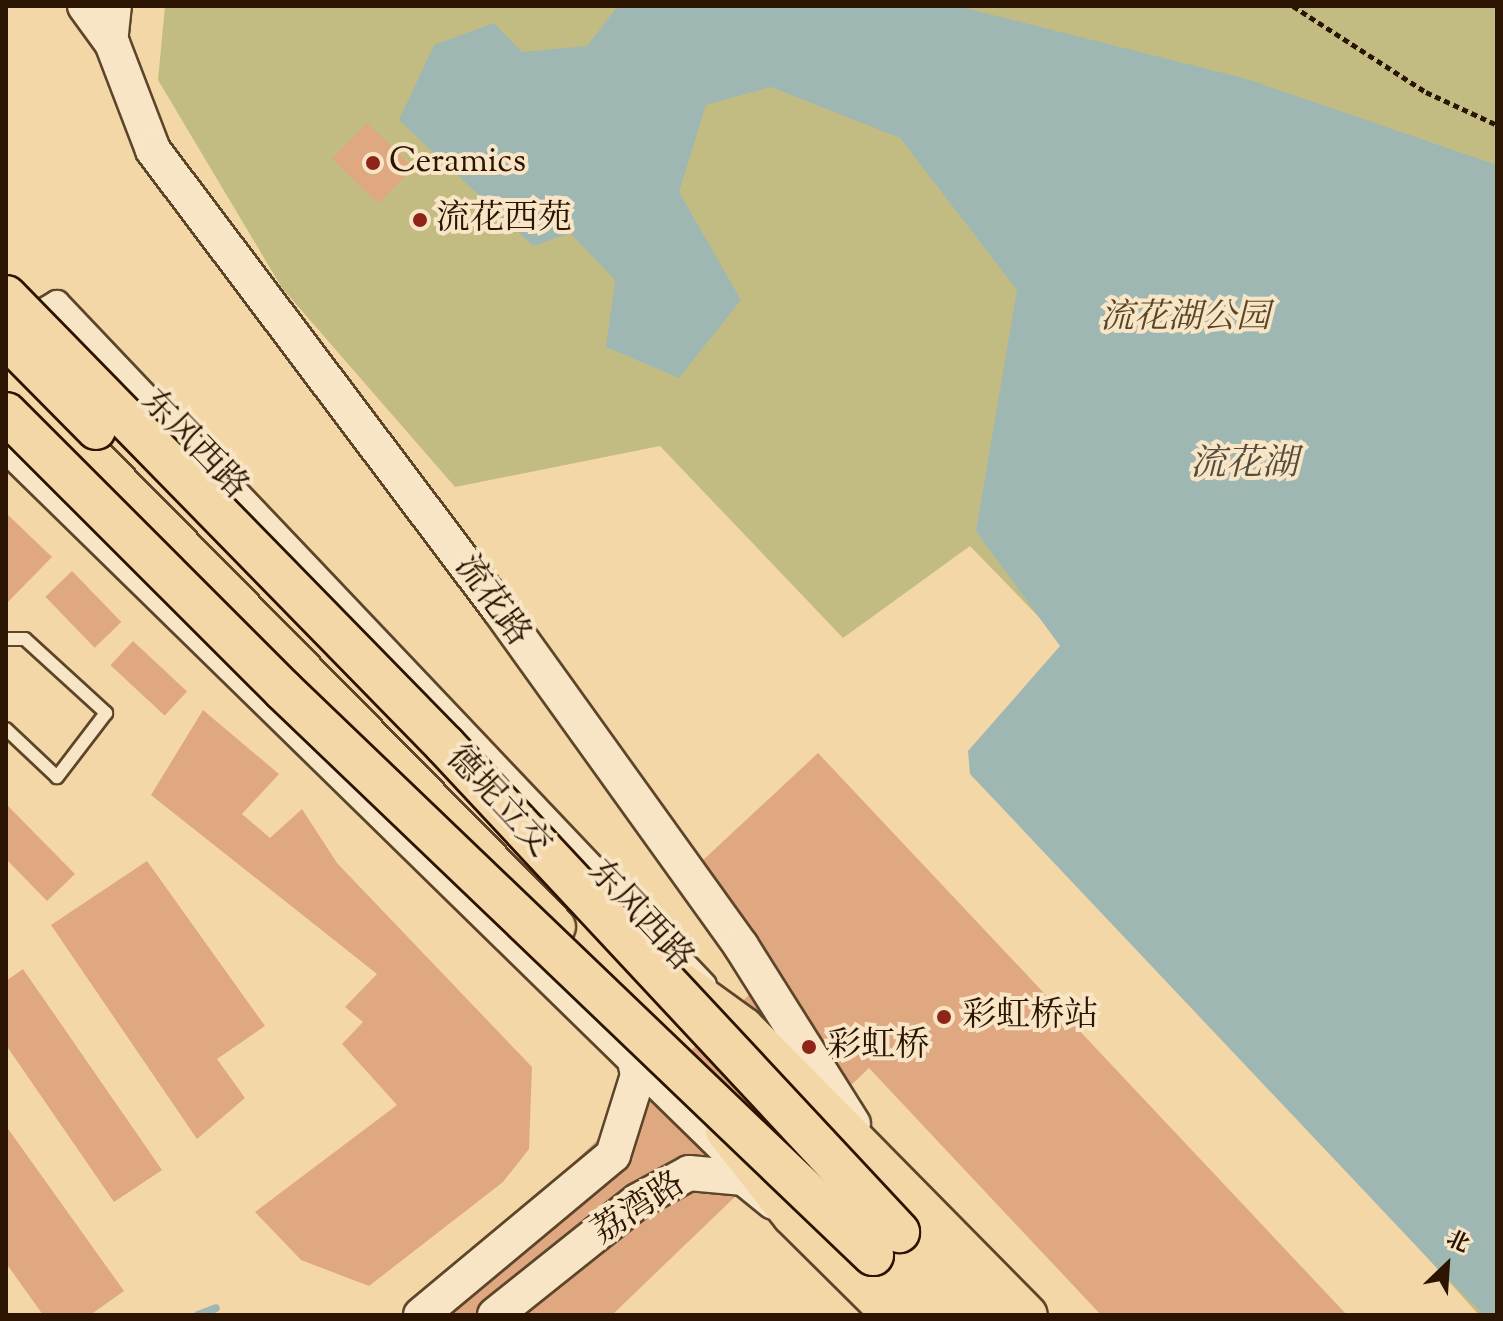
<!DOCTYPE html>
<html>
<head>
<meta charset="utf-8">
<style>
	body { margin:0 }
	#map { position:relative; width:1503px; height:1321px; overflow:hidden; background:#f4d7a7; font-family:"Sorts Mill Goudy","Noto Serif SC",serif }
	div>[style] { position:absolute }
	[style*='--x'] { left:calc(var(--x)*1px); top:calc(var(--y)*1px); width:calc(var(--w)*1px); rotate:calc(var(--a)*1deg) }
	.green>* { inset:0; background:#c2bc83 }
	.water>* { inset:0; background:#9fb7b2 }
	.stream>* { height:8px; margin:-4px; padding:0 4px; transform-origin:4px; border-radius:4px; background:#9fb7b2 }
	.building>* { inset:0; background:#e0a881; transform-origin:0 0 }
	.path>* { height:5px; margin-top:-2.5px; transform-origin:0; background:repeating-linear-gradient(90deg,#2b1401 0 6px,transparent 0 10px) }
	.roads { filter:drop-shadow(2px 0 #5d452a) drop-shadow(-2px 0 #5d452a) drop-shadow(0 2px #5d452a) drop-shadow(0 -2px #5d452a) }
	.service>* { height:12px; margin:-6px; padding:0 6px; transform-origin:6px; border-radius:6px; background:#f8e5c6 }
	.minor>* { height:24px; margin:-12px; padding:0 12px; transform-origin:12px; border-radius:12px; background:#f8e5c6 }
	.tertiary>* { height:30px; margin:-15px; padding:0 15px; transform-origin:15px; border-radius:15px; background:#f8e5c6 }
	.secondary>* { height:34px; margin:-17px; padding:0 17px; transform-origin:17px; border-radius:17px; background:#f8e5c6 }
	.primary>* { height:38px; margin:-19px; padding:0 19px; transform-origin:19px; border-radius:19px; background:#f4d7a7 }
	.trunk>* { height:40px; margin:-20px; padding:0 20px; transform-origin:20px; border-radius:20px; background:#f4d7a7 }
	.bridges { filter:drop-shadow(2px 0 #2b1401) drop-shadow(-2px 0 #2b1401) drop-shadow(0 2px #2b1401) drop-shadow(0 -2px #2b1401) }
	.primary-bridge>* { height:38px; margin:-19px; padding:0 19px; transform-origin:19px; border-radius:19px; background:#f4d7a7 }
	.trunk-bridge>* { height:40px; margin:-20px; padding:0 20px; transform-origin:20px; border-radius:20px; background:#f4d7a7 }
	.dots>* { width:22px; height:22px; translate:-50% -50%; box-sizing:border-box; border:4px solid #f8e5c6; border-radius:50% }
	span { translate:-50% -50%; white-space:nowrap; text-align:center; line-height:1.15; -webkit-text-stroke:8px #f8e5c6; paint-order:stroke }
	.poi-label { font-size:34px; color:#2b1401 }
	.left { translate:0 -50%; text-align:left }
	.park-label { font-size:34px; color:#584628; font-style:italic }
	.street-label { font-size:34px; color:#2b1401 }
	.water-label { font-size:36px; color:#544d3f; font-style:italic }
	.frame { position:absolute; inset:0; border:8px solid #2b1401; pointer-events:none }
	.north { position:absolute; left:1407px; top:1225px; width:80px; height:80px; -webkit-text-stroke:6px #f8e5c6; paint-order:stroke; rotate:25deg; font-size:22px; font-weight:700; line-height:32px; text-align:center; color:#2b1401 }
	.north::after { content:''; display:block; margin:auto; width:28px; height:36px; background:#2b1401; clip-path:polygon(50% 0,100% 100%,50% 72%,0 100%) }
</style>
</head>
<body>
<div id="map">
	<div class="green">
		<div style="clip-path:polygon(165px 6px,1497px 6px,1497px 1315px,1479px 1315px,996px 779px,1089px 669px,970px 546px,843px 638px,660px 446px,455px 487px,282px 288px,158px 80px)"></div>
	</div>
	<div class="water">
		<div style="clip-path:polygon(618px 6px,957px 6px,1247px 79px,1497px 165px,1497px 1315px,1484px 1315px,1437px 1268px,970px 774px,968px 751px,1060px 646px,976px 531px,1017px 290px,900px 138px,771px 87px,706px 105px,679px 192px,741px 300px,679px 378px,606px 347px,615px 280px,570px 233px,533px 246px,399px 120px,434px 45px,494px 23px,522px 52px,587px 46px)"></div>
	</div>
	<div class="stream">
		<div style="--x:198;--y:1315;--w:19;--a:-21"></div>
	</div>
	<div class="building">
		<div style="left:367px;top:123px;width:64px;height:50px;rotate:44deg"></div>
		<div style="clip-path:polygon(6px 513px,52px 557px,6px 604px)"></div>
		<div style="left:72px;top:571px;width:71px;height:37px;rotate:46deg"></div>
		<div style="left:133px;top:641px;width:74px;height:33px;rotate:43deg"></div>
		<div style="clip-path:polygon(203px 710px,279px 774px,242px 814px,270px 838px,302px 809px,337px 863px,532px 1067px,529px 1149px,503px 1182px,369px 1286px,301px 1260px,255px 1212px,397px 1105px,342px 1044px,363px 1022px,345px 1007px,377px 974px,151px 795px)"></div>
		<div style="clip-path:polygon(818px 753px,1347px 1315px,1101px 1315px,869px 1068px,612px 1315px,414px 1315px,775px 970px,686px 876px)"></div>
		<div style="clip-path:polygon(6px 804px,75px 874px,47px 901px,6px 859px)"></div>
		<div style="clip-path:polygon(147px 861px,265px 1026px,217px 1059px,245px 1098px,197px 1139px,51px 925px)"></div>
		<div style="clip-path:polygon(23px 969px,162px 1170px,114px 1202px,6px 1045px,6px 981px)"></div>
		<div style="clip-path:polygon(6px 1126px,124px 1291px,90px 1315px,43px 1315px,6px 1263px)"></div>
	</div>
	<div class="path">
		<div style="--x:1293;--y:6;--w:158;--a:32.9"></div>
		<div style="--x:1426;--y:92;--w:78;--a:24.9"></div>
	</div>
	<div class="roads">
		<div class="service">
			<div style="--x:6;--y:639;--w:19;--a:0"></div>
			<div style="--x:25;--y:639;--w:110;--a:42.4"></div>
			<div style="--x:106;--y:713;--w:81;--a:127.4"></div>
			<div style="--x:57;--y:777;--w:70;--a:-136.7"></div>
		</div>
		<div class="minor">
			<div style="--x:20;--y:325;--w:43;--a:-30.7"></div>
			<div style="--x:57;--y:303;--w:940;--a:46.51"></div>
			<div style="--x:6;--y:451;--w:1017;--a:44.36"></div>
		</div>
		<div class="tertiary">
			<div style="--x:112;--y:43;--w:37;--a:-84"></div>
		</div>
		<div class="secondary">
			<div style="--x:85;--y:6;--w:46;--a:53.9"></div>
			<div style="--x:112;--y:43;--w:115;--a:69"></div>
			<div style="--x:153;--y:150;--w:575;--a:52.99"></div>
			<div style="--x:499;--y:609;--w:415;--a:54.3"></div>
			<div style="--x:741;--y:946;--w:210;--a:57.8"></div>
			<div style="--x:421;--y:1315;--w:250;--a:-39.8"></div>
			<div style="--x:613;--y:1155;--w:84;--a:-72.6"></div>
			<div style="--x:638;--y:1075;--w:61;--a:-102.2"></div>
			<div style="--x:495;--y:1315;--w:183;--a:-38.6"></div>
			<div style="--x:638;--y:1201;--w:58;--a:-28.8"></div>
			<div style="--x:689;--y:1173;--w:55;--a:5.2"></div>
			<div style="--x:744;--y:1178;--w:38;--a:39"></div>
		</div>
		<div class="primary">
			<div style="--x:6;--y:368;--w:784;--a:45.46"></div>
			<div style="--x:676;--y:978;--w:84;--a:35.8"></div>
			<div style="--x:744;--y:1027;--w:404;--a:45.4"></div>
			<div style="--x:725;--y:1131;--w:108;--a:51.8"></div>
			<div style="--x:792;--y:1216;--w:141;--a:44.7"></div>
		</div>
		<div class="trunk">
			<div style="--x:899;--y:1232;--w:117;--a:45.3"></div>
			<div style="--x:873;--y:1255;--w:86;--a:44.5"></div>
		</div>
	</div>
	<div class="bridges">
		<div class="primary-bridge">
			<div style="--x:6;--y:339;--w:128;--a:45.3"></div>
		</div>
		<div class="trunk-bridge">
			<div style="--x:6;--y:296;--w:628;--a:45.65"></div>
			<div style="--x:445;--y:745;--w:666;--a:47.01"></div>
			<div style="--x:6;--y:413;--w:392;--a:45"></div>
			<div style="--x:283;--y:690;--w:817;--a:43.76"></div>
		</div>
	</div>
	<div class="dots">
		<div style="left:373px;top:163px;background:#8f2418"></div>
		<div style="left:420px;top:220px;background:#8f2418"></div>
		<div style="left:944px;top:1017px;background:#8f2418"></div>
		<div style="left:809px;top:1047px;background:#8f2418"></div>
	</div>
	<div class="poi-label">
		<span class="left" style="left:389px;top:163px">Ceramics</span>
		<span class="left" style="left:436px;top:220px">流花西苑</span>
		<span class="left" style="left:962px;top:1017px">彩虹桥站</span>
		<span class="left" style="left:827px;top:1047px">彩虹桥</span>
	</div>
	<div class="park-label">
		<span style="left:1185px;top:319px">流花湖公园</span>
	</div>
	<div class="street-label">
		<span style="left:194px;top:445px;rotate:46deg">东风西路</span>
		<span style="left:492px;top:601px;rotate:54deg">流花路</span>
		<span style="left:498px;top:802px;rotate:47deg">德坭立交</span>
		<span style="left:640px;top:916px;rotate:47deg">东风西路</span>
		<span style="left:639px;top:1209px;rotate:-33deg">荔湾路</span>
	</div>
	<div class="water-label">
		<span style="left:1244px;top:466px">流花湖</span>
	</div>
	<div class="frame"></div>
	<div class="north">北</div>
</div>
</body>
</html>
